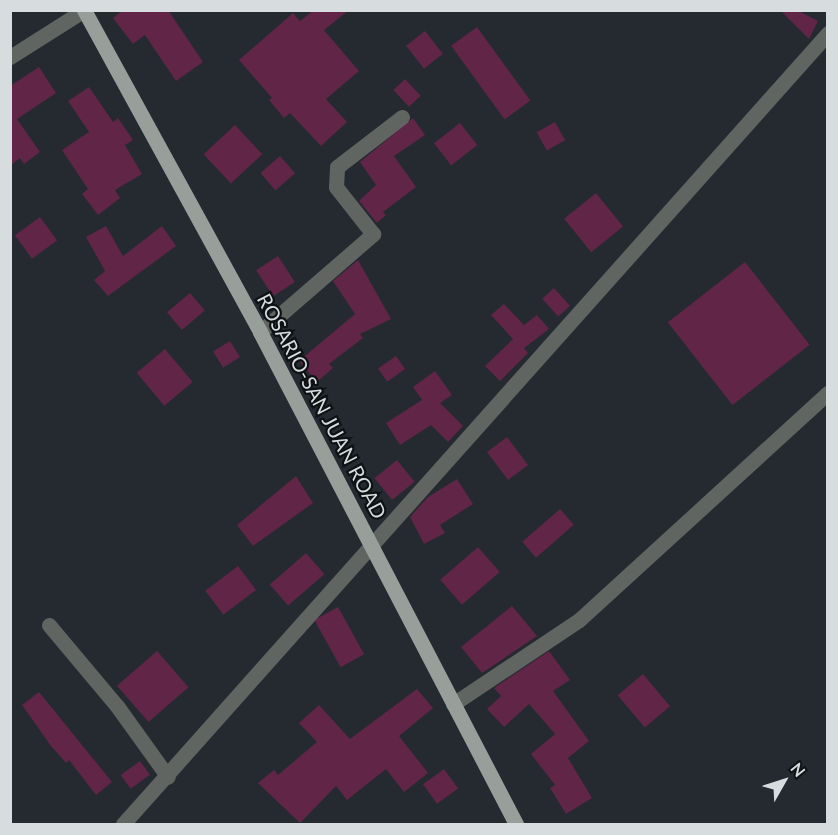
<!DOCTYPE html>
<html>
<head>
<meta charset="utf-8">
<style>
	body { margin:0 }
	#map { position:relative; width:838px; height:835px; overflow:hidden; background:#242a30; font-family:Lato,sans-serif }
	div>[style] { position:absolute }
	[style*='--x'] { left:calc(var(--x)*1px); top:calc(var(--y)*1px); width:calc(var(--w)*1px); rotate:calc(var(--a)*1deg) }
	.building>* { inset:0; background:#602547; transform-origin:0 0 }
	.minor>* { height:15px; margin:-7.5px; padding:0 7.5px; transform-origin:7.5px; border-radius:7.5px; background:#616562 }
	.major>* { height:15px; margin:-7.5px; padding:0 7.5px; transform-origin:7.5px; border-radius:7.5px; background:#989f9a }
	span { translate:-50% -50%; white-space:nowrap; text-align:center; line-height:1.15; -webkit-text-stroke:4.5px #0f1215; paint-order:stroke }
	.street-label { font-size:20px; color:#d7dcdf }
	.frame { position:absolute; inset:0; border:12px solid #d7dcdf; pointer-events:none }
	.north { position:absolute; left:754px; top:751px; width:60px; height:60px; -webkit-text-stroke:4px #0f1215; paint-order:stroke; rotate:51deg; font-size:16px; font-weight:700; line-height:24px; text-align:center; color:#d7dcdf }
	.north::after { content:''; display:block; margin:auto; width:21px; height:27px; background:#d7dcdf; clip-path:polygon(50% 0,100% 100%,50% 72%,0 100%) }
</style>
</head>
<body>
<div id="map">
	<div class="building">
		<div style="clip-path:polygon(123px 10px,168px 10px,203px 62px,176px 81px,145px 35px,133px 44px,113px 18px)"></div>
		<div style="clip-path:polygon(314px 10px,349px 10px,324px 30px,359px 71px,326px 99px,347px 122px,321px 146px,290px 113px,284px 118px,269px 100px,272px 98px,239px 60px,293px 13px,300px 21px)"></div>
		<div style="clip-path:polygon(780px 10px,797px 10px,818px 21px,809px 39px)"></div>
		<div style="left:477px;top:27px;width:91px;height:32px;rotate:54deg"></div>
		<div style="left:425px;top:31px;width:29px;height:24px;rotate:52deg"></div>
		<div style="clip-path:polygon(39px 67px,56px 93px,17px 119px,40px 152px,24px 164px,20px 158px,10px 166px,10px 86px)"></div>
		<div style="left:405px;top:79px;width:23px;height:16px;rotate:47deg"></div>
		<div style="clip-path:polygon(89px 87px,113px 122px,118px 118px,133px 140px,125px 145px,142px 174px,115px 190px,120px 198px,98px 215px,82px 194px,88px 189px,62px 150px,89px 132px,68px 101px)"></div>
		<div style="clip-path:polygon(413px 118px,425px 135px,394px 156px,416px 187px,383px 212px,386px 215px,377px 223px,359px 201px,376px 185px,360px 162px)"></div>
		<div style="left:555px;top:122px;width:21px;height:21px;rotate:61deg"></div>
		<div style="left:460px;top:123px;width:28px;height:33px;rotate:52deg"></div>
		<div style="left:235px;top:125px;width:40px;height:43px;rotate:47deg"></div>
		<div style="left:280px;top:156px;width:23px;height:26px;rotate:49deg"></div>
		<div style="left:596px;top:193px;width:43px;height:41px;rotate:51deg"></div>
		<div style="left:40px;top:217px;width:29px;height:31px;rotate:54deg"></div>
		<div style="clip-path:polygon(106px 226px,123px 256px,162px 226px,176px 246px,108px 296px,94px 280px,105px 271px,86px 237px)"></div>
		<div style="left:278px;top:256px;width:31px;height:26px;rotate:57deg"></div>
		<div style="clip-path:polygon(358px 260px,391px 319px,360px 334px,363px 338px,329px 364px,333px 368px,317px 382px,299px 361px,355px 314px,333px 281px)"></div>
		<div style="left:745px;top:262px;width:105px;height:98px;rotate:52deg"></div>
		<div style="left:554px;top:288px;width:24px;height:16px;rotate:48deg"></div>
		<div style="left:190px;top:293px;width:23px;height:30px;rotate:50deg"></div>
		<div style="clip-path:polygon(504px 304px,524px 325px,537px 315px,549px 329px,524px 348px,528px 353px,500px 381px,485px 366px,513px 339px,491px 315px)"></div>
		<div style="left:230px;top:341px;width:19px;height:20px;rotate:58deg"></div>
		<div style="left:165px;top:349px;width:43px;height:37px;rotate:50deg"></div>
		<div style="left:396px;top:356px;width:16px;height:22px;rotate:55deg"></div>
		<div style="clip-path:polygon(435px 371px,452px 395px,440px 403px,463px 426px,448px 442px,431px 425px,400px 445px,386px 423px,422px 400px,413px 387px)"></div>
		<div style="left:507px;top:437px;width:35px;height:25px;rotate:53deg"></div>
		<div style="left:397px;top:460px;width:28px;height:29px;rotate:51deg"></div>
		<div style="clip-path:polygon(296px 476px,313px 503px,253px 546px,237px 525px)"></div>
		<div style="clip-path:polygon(457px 479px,473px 504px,440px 525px,445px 533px,424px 544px,410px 517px,428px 497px)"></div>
		<div style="left:560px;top:509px;width:21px;height:50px;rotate:49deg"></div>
		<div style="left:478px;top:547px;width:33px;height:50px;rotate:49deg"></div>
		<div style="left:306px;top:553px;width:28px;height:48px;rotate:49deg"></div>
		<div style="left:238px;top:566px;width:30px;height:41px;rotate:53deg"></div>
		<div style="clip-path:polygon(512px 606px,537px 636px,482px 673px,461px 647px)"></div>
		<div style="left:338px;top:607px;width:54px;height:27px;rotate:61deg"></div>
		<div style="left:157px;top:651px;width:48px;height:53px;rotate:49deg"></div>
		<div style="clip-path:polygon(549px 651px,570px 680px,553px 691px,589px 741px,568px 758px,592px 798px,566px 814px,550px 788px,555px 785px,531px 754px,555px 734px,529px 704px,504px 727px,487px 709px,501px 696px,494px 688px)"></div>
		<div style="left:643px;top:674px;width:42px;height:33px;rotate:50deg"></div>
		<div style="clip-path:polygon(417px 689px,433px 708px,399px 736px,428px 773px,404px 792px,386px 769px,347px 800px,336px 786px,300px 823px,258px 783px,274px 770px,278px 775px,317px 742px,299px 723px,319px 705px,350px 739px)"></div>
		<div style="clip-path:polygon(39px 692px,112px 782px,96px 795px,69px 760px,66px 763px,51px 746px,22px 705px)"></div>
		<div style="left:140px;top:761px;width:17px;height:24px;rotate:54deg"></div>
		<div style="left:444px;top:769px;width:24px;height:26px;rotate:54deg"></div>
	</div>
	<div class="minor">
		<div style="--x:10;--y:57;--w:88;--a:-32.4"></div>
		<div style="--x:260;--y:332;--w:150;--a:-40.9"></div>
		<div style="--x:373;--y:234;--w:60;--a:-128.2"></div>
		<div style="--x:336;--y:187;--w:20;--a:-87"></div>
		<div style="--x:337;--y:167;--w:82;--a:-37.6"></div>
		<div style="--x:49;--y:625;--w:106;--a:50"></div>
		<div style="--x:117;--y:706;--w:87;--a:54.3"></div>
		<div style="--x:453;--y:704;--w:151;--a:-33.7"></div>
		<div style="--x:579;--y:620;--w:337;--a:-42.4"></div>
		<div style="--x:123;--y:824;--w:1060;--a:-48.29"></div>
	</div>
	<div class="major">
		<div style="--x:84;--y:10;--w:367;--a:61.3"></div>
		<div style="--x:260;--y:332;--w:555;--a:62.51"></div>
	</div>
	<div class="street-label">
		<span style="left:322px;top:406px;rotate:62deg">ROSARIO-SAN JUAN ROAD</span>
	</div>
	<div class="frame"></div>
	<div class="north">N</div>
</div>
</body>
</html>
